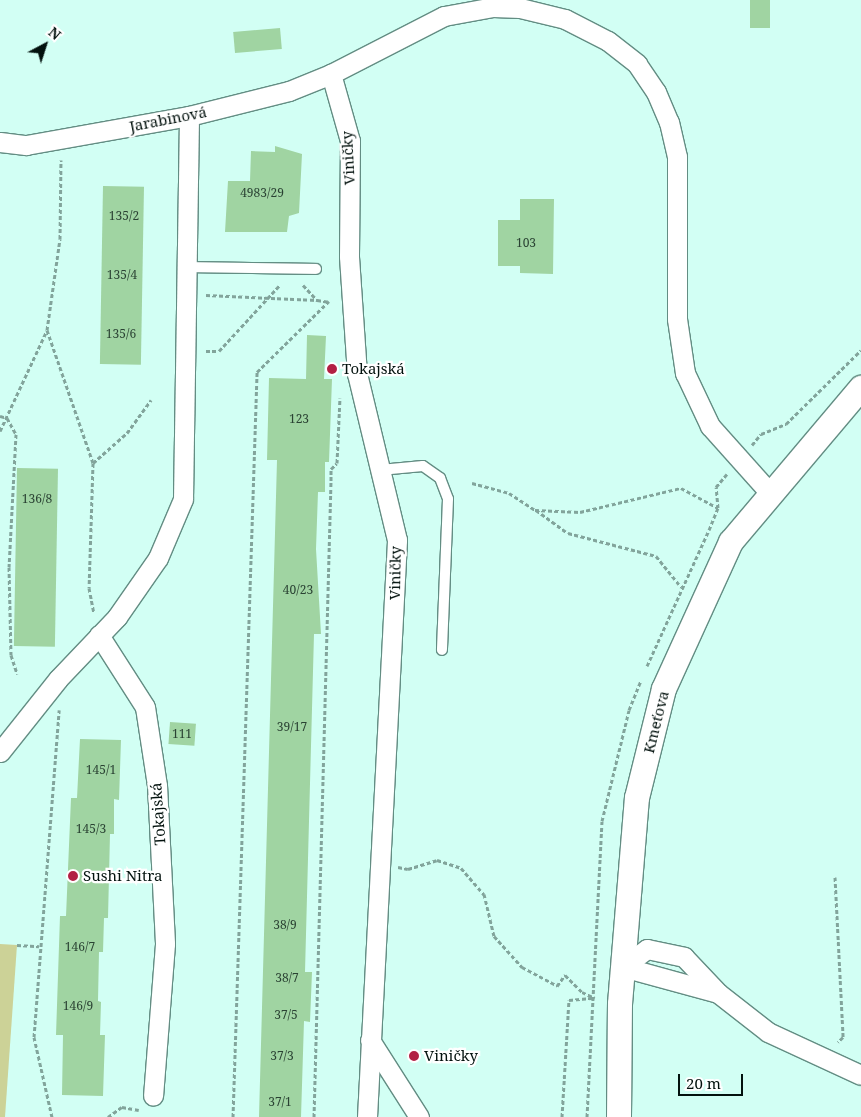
<!DOCTYPE html>
<html>
<head>
<meta charset="utf-8">
<style>
	body { margin:0 }
	#map { position:relative; width:861px; height:1117px; overflow:hidden; background:#d2fff4; font-family:"Noto Serif",serif }
	div>[style] { position:absolute }
	[style*='--x'] { left:calc(var(--x)*1px); top:calc(var(--y)*1px); width:calc(var(--w)*1px); rotate:calc(var(--a)*1deg) }
	.green>* { inset:0; background:#ccd297 }
	.building>* { inset:0; background:#a0d4a2; transform-origin:0 0 }
	.path>* { height:3px; margin-top:-1.5px; transform-origin:0; background:repeating-linear-gradient(90deg,#82a49b 0 4px,transparent 0 6.5px) }
	.roads { filter:drop-shadow(1px 0 #638d83) drop-shadow(-1px 0 #638d83) drop-shadow(0 1px #638d83) drop-shadow(0 -1px #638d83) }
	.service>* { height:10px; margin:-5px; padding:0 5px; transform-origin:5px; border-radius:5px; background:#fff }
	.minor>* { height:19px; margin:-9.5px; padding:0 9.5px; transform-origin:9.5px; border-radius:9.5px; background:#fff }
	.tertiary>* { height:24px; margin:-12px; padding:0 12px; transform-origin:12px; border-radius:12px; background:#fff }
	.dots>* { width:14px; height:14px; translate:-50% -50%; box-sizing:border-box; border:2px solid #fff; border-radius:50% }
	span { translate:-50% -50%; white-space:nowrap; text-align:center; line-height:1.15; -webkit-text-stroke:4.5px #fff; paint-order:stroke }
	.number-label { font-size:12px; color:#2a4233 }
	.number-label span { -webkit-text-stroke-width:0 }
	.street-label { font-size:15px; color:#03120e }
	.poi-label { font-size:15px; color:#03120e }
	.left { translate:0 -50%; text-align:left }
	.north { position:absolute; left:20px; top:20px; width:50px; height:50px; -webkit-text-stroke:4px #fff; paint-order:stroke; rotate:40deg; font-size:14px; font-weight:700; line-height:20px; text-align:center; color:#03120e }
	.north::after { content:''; display:block; margin:auto; width:18px; height:22px; background:#03120e; clip-path:polygon(50% 0,100% 100%,50% 72%,0 100%) }
	.scale { position:absolute; left:678px; top:1074px; width:65px; height:22px; box-sizing:border-box; border:2px solid #03120e; border-top:0; padding-left:6px; font-size:15px; line-height:18px; white-space:nowrap; color:#03120e; -webkit-text-stroke:4px #fff; paint-order:stroke }
</style>
</head>
<body>
<div id="map">
	<div class="green">
		<div style="clip-path:polygon(0 944px,17px 945px,5px 1117px,0 1117px)"></div>
	</div>
	<div class="building">
		<div style="left:750px;top:0;width:20px;height:28px"></div>
		<div style="left:280px;top:28px;width:21px;height:47px;rotate:85deg"></div>
		<div style="clip-path:polygon(275px 146px,302px 154px,299px 213px,289px 216px,287px 232px,225px 232px,228px 181px,250px 181px,251px 151px,275px 152px)"></div>
		<div style="left:103px;top:186px;width:41px;height:178px;rotate:1deg"></div>
		<div style="clip-path:polygon(520px 199px,554px 199px,553px 274px,520px 273px,520px 266px,498px 266px,498px 220px,520px 220px)"></div>
		<div style="clip-path:polygon(307px 335px,326px 336px,324px 379px,332px 379px,329px 462px,325px 462px,325px 492px,318px 492px,316px 549px,321px 634px,314px 634px,309px 821px,305px 972px,312px 972px,310px 1022px,304px 1021px,301px 1117px,259px 1117px,277px 460px,267px 460px,269px 378px,306px 379px)"></div>
		<div style="left:17px;top:468px;width:41px;height:178px;rotate:1deg"></div>
		<div style="left:170px;top:722px;width:26px;height:22px;rotate:4deg"></div>
		<div style="clip-path:polygon(80px 739px,121px 740px,119px 800px,114px 799px,114px 834px,110px 834px,108px 918px,104px 918px,103px 952px,99px 952px,98px 1001px,101px 1002px,100px 1035px,105px 1035px,103px 1096px,62px 1095px,63px 1035px,56px 1035px,60px 916px,66px 916px,71px 798px,77px 798px)"></div>
	</div>
	<div class="path">
		<div style="--x:303;--y:285;--w:21;--a:47"></div>
		<div style="--x:317;--y:300;--w:13;--a:9"></div>
		<div style="--x:206;--y:295;--w:111;--a:2.6"></div>
		<div style="--x:47;--y:330;--w:141;--a:70.9"></div>
		<div style="--x:93;--y:463;--w:125;--a:91.8"></div>
		<div style="--x:89;--y:588;--w:25;--a:79"></div>
		<div style="--x:206;--y:351;--w:13;--a:0"></div>
		<div style="--x:219;--y:351;--w:90;--a:-47.3"></div>
		<div style="--x:0;--y:416;--w:7;--a:16"></div>
		<div style="--x:7;--y:418;--w:18;--a:61"></div>
		<div style="--x:16;--y:434;--w:133;--a:93"></div>
		<div style="--x:9;--y:567;--w:88;--a:88.7"></div>
		<div style="--x:11;--y:655;--w:20;--a:72"></div>
		<div style="--x:0;--y:431;--w:111;--a:-65"></div>
		<div style="--x:47;--y:330;--w:92;--a:-81.9"></div>
		<div style="--x:60;--y:239;--w:79;--a:-89.3"></div>
		<div style="--x:752;--y:445;--w:14;--a:-51"></div>
		<div style="--x:761;--y:434;--w:27;--a:-22"></div>
		<div style="--x:786;--y:424;--w:105;--a:-44.6"></div>
		<div style="--x:93;--y:463;--w:45;--a:-41.4"></div>
		<div style="--x:127;--y:433;--w:41;--a:-54"></div>
		<div style="--x:472;--y:483;--w:38;--a:15"></div>
		<div style="--x:509;--y:493;--w:31;--a:33"></div>
		<div style="--x:535;--y:510;--w:45;--a:2.5"></div>
		<div style="--x:580;--y:512;--w:104;--a:-13.4"></div>
		<div style="--x:681;--y:488;--w:42;--a:28.4"></div>
		<div style="--x:536;--y:510;--w:39;--a:36"></div>
		<div style="--x:568;--y:533;--w:91;--a:14.6"></div>
		<div style="--x:656;--y:556;--w:40;--a:51"></div>
		<div style="--x:647;--y:666;--w:149;--a:-65.5"></div>
		<div style="--x:709;--y:530;--w:24;--a:-68"></div>
		<div style="--x:718;--y:508;--w:21;--a:-95"></div>
		<div style="--x:716;--y:487;--w:17;--a:-50"></div>
		<div style="--x:398;--y:867;--w:10;--a:11"></div>
		<div style="--x:408;--y:869;--w:30;--a:-17"></div>
		<div style="--x:437;--y:860;--w:25;--a:18"></div>
		<div style="--x:461;--y:868;--w:35;--a:49"></div>
		<div style="--x:484;--y:894;--w:43;--a:76.6"></div>
		<div style="--x:494;--y:936;--w:42;--a:47.9"></div>
		<div style="--x:522;--y:967;--w:40;--a:28"></div>
		<div style="--x:557;--y:986;--w:14;--a:-54"></div>
		<div style="--x:565;--y:975;--w:24;--a:45"></div>
		<div style="--x:582;--y:992;--w:14;--a:25"></div>
		<div style="--x:835;--y:877;--w:160;--a:87.1"></div>
		<div style="--x:843;--y:1037;--w:7;--a:135"></div>
		<div style="--x:17;--y:945;--w:22;--a:3"></div>
		<div style="--x:52;--y:1117;--w:82;--a:-102.7"></div>
		<div style="--x:34;--y:1037;--w:328;--a:-85.6"></div>
		<div style="--x:108;--y:1117;--w:17;--a:-36"></div>
		<div style="--x:122;--y:1107;--w:17;--a:10"></div>
		<div style="--x:233;--y:1117;--w:745;--a:-88.15"></div>
		<div style="--x:257;--y:372;--w:101;--a:-44.6"></div>
		<div style="--x:314;--y:1117;--w:636;--a:-88.47"></div>
		<div style="--x:331;--y:481;--w:12;--a:-90"></div>
		<div style="--x:331;--y:469;--w:8;--a:-45"></div>
		<div style="--x:337;--y:463;--w:65;--a:-87.4"></div>
		<div style="--x:562;--y:1117;--w:117;--a:-86.6"></div>
		<div style="--x:569;--y:1000;--w:25;--a:-5"></div>
		<div style="--x:587;--y:1117;--w:296;--a:-87.1"></div>
		<div style="--x:602;--y:821;--w:114;--a:-76.3"></div>
		<div style="--x:629;--y:710;--w:31;--a:-68"></div>
	</div>
	<div class="roads">
		<div class="service">
			<div style="--x:188;--y:267;--w:128;--a:0.9"></div>
			<div style="--x:380;--y:470;--w:43;--a:-5.3"></div>
			<div style="--x:423;--y:466;--w:21;--a:35"></div>
			<div style="--x:440;--y:478;--w:22;--a:69"></div>
			<div style="--x:448;--y:499;--w:151;--a:92.3"></div>
		</div>
		<div class="minor">
			<div style="--x:0;--y:142;--w:26;--a:7"></div>
			<div style="--x:26;--y:145;--w:166;--a:-10.1"></div>
			<div style="--x:189;--y:116;--w:103;--a:-14"></div>
			<div style="--x:289;--y:91;--w:45;--a:-22"></div>
			<div style="--x:99;--y:635;--w:85;--a:57.4"></div>
			<div style="--x:145;--y:707;--w:79;--a:81.3"></div>
			<div style="--x:157;--y:785;--w:159;--a:87.1"></div>
			<div style="--x:165;--y:944;--w:152;--a:94.5"></div>
			<div style="--x:0;--y:752;--w:93;--a:-51.5"></div>
			<div style="--x:58;--y:679;--w:86;--a:-46.4"></div>
			<div style="--x:117;--y:617;--w:72;--a:-55.2"></div>
			<div style="--x:158;--y:558;--w:64;--a:-67"></div>
			<div style="--x:183;--y:499;--w:383;--a:-89.1"></div>
			<div style="--x:623;--y:967;--w:30;--a:-37"></div>
			<div style="--x:647;--y:949;--w:38;--a:12"></div>
			<div style="--x:684;--y:957;--w:50;--a:46.6"></div>
			<div style="--x:718;--y:993;--w:63;--a:38"></div>
			<div style="--x:768;--y:1032;--w:102;--a:24.8"></div>
			<div style="--x:623;--y:967;--w:98;--a:15.3"></div>
			<div style="--x:370;--y:1040;--w:91;--a:57.5"></div>
			<div style="--x:367;--y:1117;--w:578;--a:-87.02"></div>
			<div style="--x:397;--y:540;--w:171;--a:-103.5"></div>
			<div style="--x:357;--y:374;--w:118;--a:-93.9"></div>
			<div style="--x:349;--y:256;--w:115;--a:-89.5"></div>
			<div style="--x:350;--y:141;--w:70;--a:-105.8"></div>
			<div style="--x:331;--y:74;--w:127;--a:-27.2"></div>
			<div style="--x:444;--y:16;--w:50;--a:-10.4"></div>
			<div style="--x:493;--y:7;--w:27;--a:2"></div>
			<div style="--x:520;--y:8;--w:46;--a:13.7"></div>
			<div style="--x:565;--y:19;--w:48;--a:27.1"></div>
			<div style="--x:608;--y:41;--w:37;--a:38"></div>
			<div style="--x:637;--y:64;--w:34;--a:56"></div>
			<div style="--x:656;--y:92;--w:33;--a:67"></div>
			<div style="--x:669;--y:122;--w:36;--a:77"></div>
			<div style="--x:677;--y:157;--w:162;--a:90"></div>
			<div style="--x:677;--y:319;--w:55;--a:81.6"></div>
			<div style="--x:685;--y:373;--w:59;--a:64.7"></div>
			<div style="--x:710;--y:426;--w:89;--a:48.2"></div>
		</div>
		<div class="tertiary">
			<div style="--x:619;--y:1117;--w:113;--a:-89.5"></div>
			<div style="--x:620;--y:1004;--w:207;--a:-85.3"></div>
			<div style="--x:637;--y:798;--w:112;--a:-76.1"></div>
			<div style="--x:664;--y:689;--w:162;--a:-65.5"></div>
			<div style="--x:731;--y:542;--w:202;--a:-49.8"></div>
		</div>
	</div>
	<div class="dots">
		<div style="left:332px;top:369px;background:#b22044"></div>
		<div style="left:73px;top:876px;background:#b22044"></div>
		<div style="left:414px;top:1056px;background:#b22044"></div>
	</div>
	<div class="number-label">
		<span style="left:262px;top:193px">4983/29</span>
		<span style="left:124px;top:216px">135/2</span>
		<span style="left:526px;top:243px">103</span>
		<span style="left:122px;top:275px">135/4</span>
		<span style="left:121px;top:334px">135/6</span>
		<span style="left:299px;top:419px">123</span>
		<span style="left:37px;top:499px">136/8</span>
		<span style="left:298px;top:590px">40/23</span>
		<span style="left:292px;top:727px">39/17</span>
		<span style="left:182px;top:734px">111</span>
		<span style="left:101px;top:770px">145/1</span>
		<span style="left:91px;top:829px">145/3</span>
		<span style="left:285px;top:925px">38/9</span>
		<span style="left:80px;top:947px">146/7</span>
		<span style="left:287px;top:978px">38/7</span>
		<span style="left:78px;top:1006px">146/9</span>
		<span style="left:286px;top:1015px">37/5</span>
		<span style="left:282px;top:1056px">37/3</span>
		<span style="left:280px;top:1102px">37/1</span>
	</div>
	<div class="street-label">
		<span style="left:168px;top:119px;rotate:-11deg">Jarabinová</span>
		<span style="left:348px;top:158px;rotate:-93deg">Viničky</span>
		<span style="left:395px;top:573px;rotate:-89deg">Viničky</span>
		<span style="left:656px;top:722px;rotate:-76deg">Kmeťova</span>
		<span style="left:158px;top:814px;rotate:-94deg">Tokajská</span>
	</div>
	<div class="poi-label">
		<span class="left" style="left:342px;top:369px">Tokajská</span>
		<span class="left" style="left:83px;top:876px">Sushi Nitra</span>
		<span class="left" style="left:424px;top:1056px">Viničky</span>
	</div>
	<div class="north">N</div>
	<div class="scale">20 m</div>
</div>
</body>
</html>
